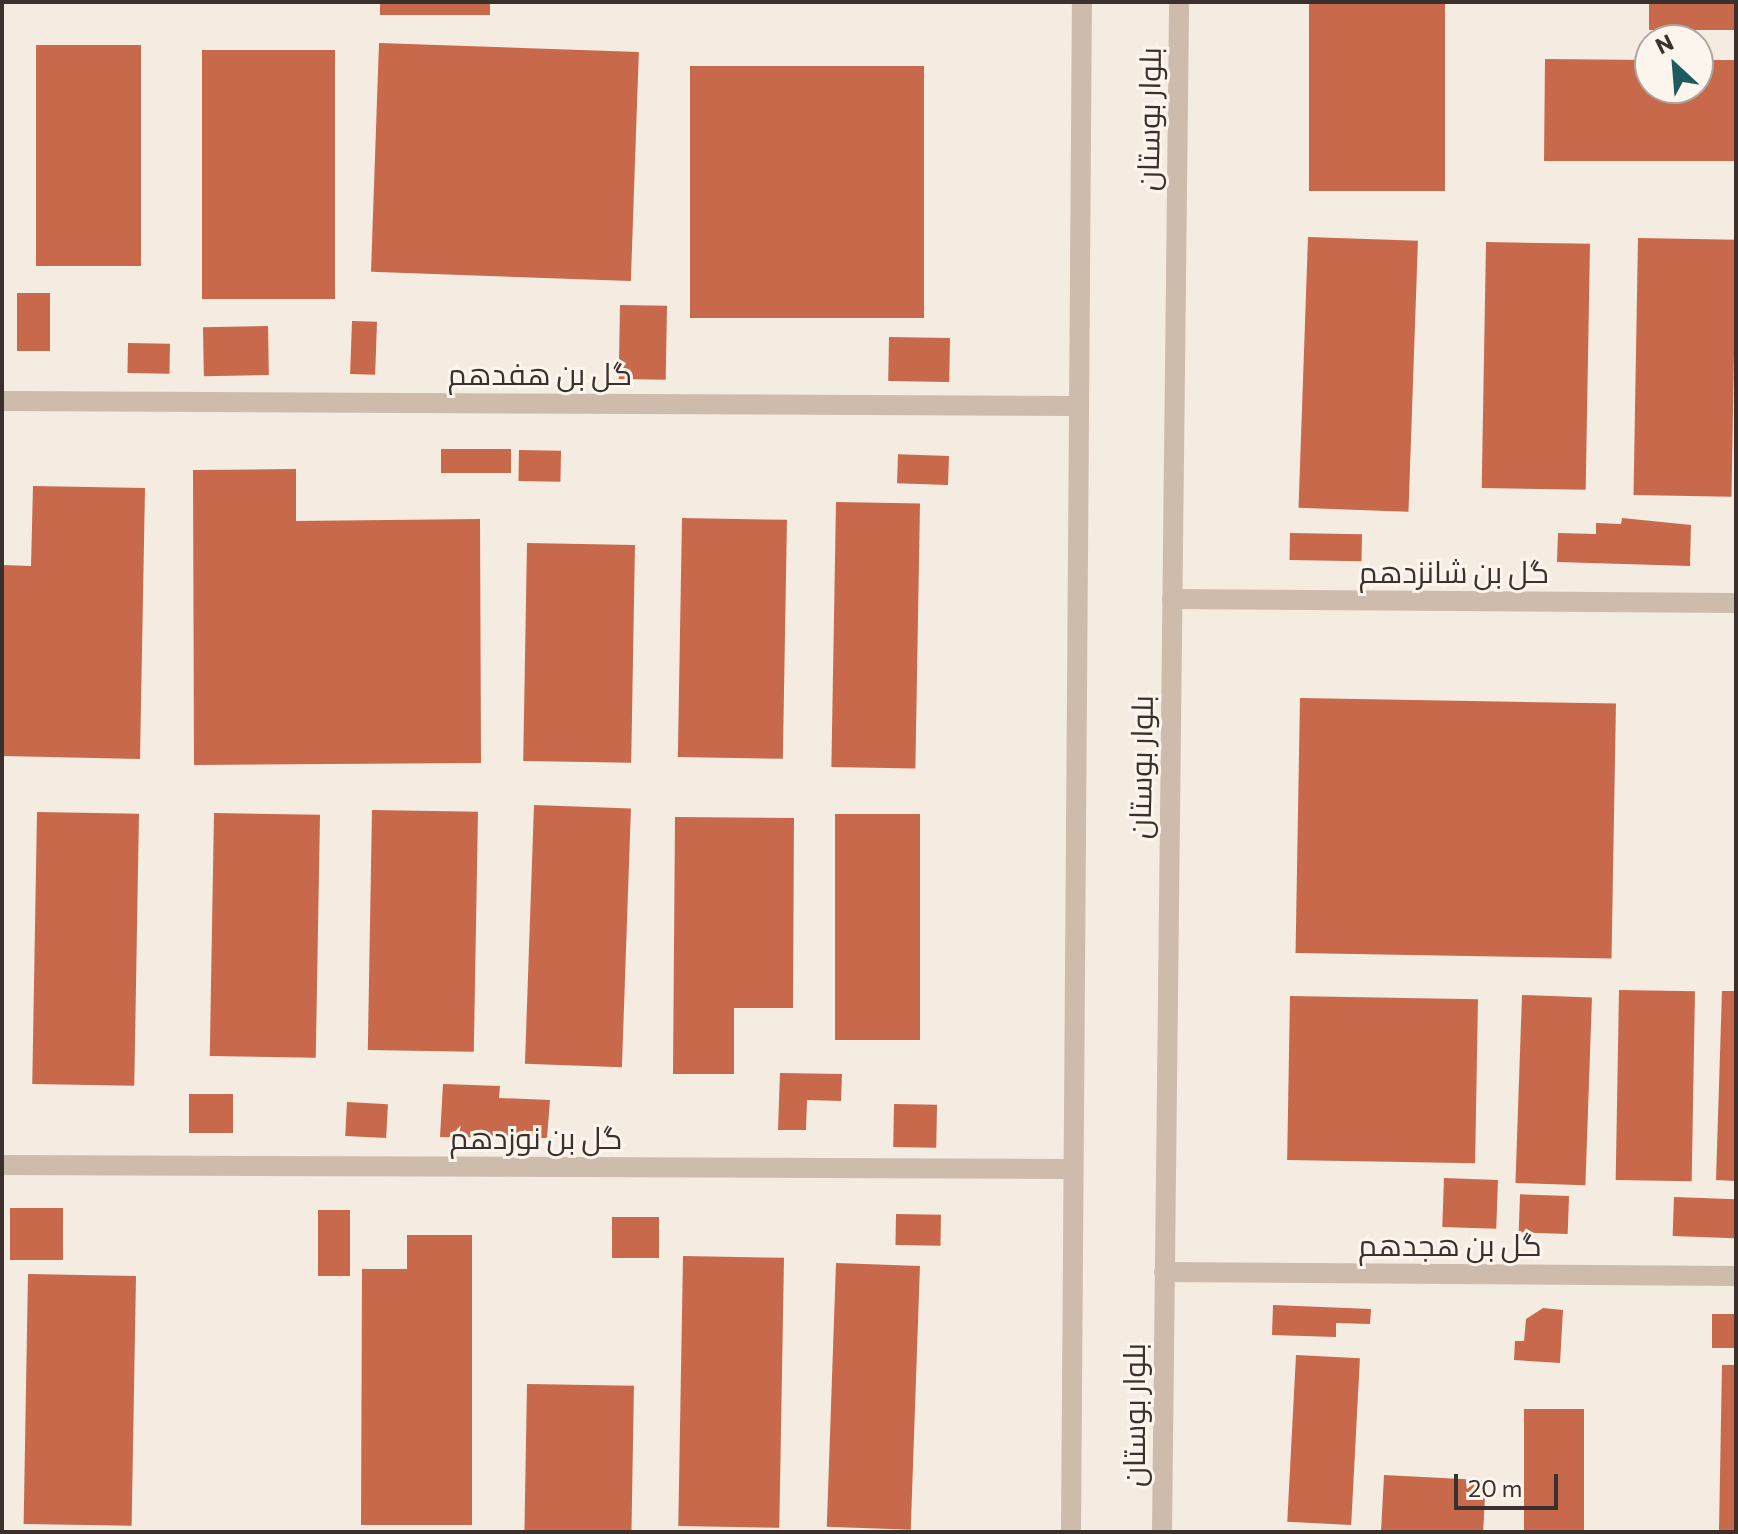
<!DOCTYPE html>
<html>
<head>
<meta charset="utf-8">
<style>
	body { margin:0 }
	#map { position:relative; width:1738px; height:1534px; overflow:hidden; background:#f4ebe1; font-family:Commissioner,Cairo,sans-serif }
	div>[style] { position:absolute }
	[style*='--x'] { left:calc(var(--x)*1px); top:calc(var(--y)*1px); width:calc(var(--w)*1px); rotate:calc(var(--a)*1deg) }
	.building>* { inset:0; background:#c8694b; transform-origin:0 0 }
	.minor>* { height:20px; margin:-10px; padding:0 10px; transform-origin:10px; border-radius:10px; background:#cdbbac }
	span { translate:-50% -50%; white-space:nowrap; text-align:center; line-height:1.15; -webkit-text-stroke:6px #fbf5ee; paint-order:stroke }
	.street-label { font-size:30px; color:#3b302b }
	.frame { position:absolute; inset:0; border:4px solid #3b302b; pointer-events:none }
	.north { position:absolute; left:1634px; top:24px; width:80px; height:80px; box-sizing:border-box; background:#fbf5ee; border:2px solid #aea6a0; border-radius:50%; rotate:334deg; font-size:22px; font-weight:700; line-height:32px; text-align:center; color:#3b302b }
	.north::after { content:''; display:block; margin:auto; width:28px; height:36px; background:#1f5a5e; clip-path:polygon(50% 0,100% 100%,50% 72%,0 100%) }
	.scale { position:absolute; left:1454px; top:1474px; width:104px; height:36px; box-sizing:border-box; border:4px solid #3b302b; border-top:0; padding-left:10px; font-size:24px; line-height:28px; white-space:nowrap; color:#3b302b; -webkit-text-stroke:6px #fbf5ee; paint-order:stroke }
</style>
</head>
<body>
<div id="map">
	<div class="building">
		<div style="left:380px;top:2px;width:110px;height:13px"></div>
		<div style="left:1309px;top:2px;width:136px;height:189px"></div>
		<div style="left:1649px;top:2px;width:87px;height:28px"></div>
		<div style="left:379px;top:43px;width:260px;height:229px;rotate:2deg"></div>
		<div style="left:36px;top:45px;width:105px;height:221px"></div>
		<div style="left:335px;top:50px;width:249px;height:133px;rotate:90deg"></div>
		<div style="clip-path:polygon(1545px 59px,1650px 60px,1650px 88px,1698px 88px,1698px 60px,1736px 60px,1736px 161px,1544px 161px)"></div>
		<div style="left:690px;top:66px;width:234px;height:252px"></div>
		<div style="left:1308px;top:237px;width:110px;height:271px;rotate:2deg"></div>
		<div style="left:1638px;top:238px;width:98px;height:257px;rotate:1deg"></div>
		<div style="left:1486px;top:242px;width:104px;height:246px;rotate:1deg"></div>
		<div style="left:17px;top:293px;width:33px;height:58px"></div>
		<div style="left:620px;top:305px;width:47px;height:74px;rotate:1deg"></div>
		<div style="left:352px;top:321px;width:25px;height:53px;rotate:2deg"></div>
		<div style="left:268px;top:326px;width:49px;height:65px;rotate:89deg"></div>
		<div style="left:889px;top:337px;width:61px;height:44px;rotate:1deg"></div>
		<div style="left:128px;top:343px;width:42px;height:30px;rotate:1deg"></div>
		<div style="left:441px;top:449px;width:70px;height:24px"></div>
		<div style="left:519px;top:450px;width:42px;height:31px;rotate:1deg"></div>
		<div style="left:949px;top:456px;width:29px;height:51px;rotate:92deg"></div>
		<div style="clip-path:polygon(296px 469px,296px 521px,480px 519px,481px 763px,194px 765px,193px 470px)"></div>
		<div style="clip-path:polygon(33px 486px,145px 488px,140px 759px,2px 756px,2px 565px,31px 566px)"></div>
		<div style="left:836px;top:502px;width:84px;height:265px;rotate:1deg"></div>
		<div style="left:682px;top:518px;width:105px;height:239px;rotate:1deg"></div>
		<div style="clip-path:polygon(1622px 518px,1691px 525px,1690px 566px,1557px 562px,1558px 533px,1596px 534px,1596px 523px,1621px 524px)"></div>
		<div style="left:1290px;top:533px;width:72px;height:27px;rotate:1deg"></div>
		<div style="left:527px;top:543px;width:108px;height:218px;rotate:1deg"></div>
		<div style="left:1300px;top:698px;width:316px;height:255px;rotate:1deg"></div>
		<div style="left:534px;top:805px;width:97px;height:259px;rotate:2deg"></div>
		<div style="left:372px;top:810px;width:106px;height:240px;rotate:1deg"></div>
		<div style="left:37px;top:812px;width:102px;height:272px;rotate:1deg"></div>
		<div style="left:214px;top:813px;width:106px;height:243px;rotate:1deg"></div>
		<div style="left:835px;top:814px;width:85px;height:226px"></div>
		<div style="clip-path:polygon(675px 817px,794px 818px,793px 1008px,734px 1008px,734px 1074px,673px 1074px)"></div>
		<div style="left:1619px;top:990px;width:76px;height:190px;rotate:1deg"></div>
		<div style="clip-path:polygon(1722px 991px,1736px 991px,1736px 1181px,1716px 1180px)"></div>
		<div style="left:1522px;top:995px;width:70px;height:188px;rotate:2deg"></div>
		<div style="left:1290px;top:996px;width:188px;height:164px;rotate:1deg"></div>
		<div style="clip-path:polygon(780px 1073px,842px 1074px,841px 1101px,807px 1100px,806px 1130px,778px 1130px)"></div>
		<div style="clip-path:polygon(443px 1084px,500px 1086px,499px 1098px,550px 1100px,547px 1138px,440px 1137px)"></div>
		<div style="left:189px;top:1094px;width:44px;height:39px"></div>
		<div style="left:347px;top:1102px;width:41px;height:34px;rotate:3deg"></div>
		<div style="left:894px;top:1104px;width:43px;height:43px;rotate:1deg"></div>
		<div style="left:1444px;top:1178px;width:54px;height:49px;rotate:2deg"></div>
		<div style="left:1569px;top:1196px;width:38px;height:49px;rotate:92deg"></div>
		<div style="left:1674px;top:1197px;width:62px;height:39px;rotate:2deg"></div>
		<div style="left:10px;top:1208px;width:53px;height:52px"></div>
		<div style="left:318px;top:1210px;width:32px;height:66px"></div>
		<div style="left:896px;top:1214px;width:45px;height:31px;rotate:1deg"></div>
		<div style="left:612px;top:1217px;width:47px;height:41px"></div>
		<div style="clip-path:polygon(407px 1235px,472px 1235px,472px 1525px,361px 1525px,362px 1269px,407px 1269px)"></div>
		<div style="left:683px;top:1256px;width:101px;height:270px;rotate:1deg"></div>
		<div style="left:836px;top:1263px;width:84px;height:264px;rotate:2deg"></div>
		<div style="left:28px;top:1274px;width:108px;height:250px;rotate:1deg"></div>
		<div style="clip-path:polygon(1273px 1305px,1371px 1309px,1370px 1324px,1336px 1323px,1336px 1337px,1272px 1335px)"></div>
		<div style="clip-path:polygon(1543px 1308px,1563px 1310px,1560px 1363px,1514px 1360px,1515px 1341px,1524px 1341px,1526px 1319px)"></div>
		<div style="left:1712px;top:1314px;width:24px;height:34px"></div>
		<div style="left:1296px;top:1355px;width:64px;height:167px;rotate:3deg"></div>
		<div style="clip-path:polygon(1722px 1365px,1736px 1365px,1736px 1532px,1719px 1532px)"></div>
		<div style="left:527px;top:1384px;width:107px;height:148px;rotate:1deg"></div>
		<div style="left:1524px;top:1409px;width:60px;height:123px"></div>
		<div style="left:1384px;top:1475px;width:102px;height:57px;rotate:3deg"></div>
	</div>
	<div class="minor">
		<div style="--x:2;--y:401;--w:1075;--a:0.27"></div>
		<div style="--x:1172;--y:599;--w:564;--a:0.41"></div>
		<div style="--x:2;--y:1165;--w:1068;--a:0.21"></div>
		<div style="--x:1164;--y:1272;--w:572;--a:0.4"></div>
		<div style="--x:1071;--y:1532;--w:1530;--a:-89.59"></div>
		<div style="--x:1162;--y:1532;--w:1530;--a:-89.36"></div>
	</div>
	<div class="street-label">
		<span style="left:1148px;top:119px;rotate:-89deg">بلوار بوستان</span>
		<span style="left:540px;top:373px">گل بن هفدهم</span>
		<span style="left:1454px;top:571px">گل بن شانزدهم</span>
		<span style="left:1140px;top:767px;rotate:-89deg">بلوار بوستان</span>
		<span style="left:536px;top:1137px">گل بن نوزدهم</span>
		<span style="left:1450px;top:1244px">گل بن هجدهم</span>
		<span style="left:1133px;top:1415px;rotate:-90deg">بلوار بوستان</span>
	</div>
	<div class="frame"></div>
	<div class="north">N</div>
	<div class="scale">20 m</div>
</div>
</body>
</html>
